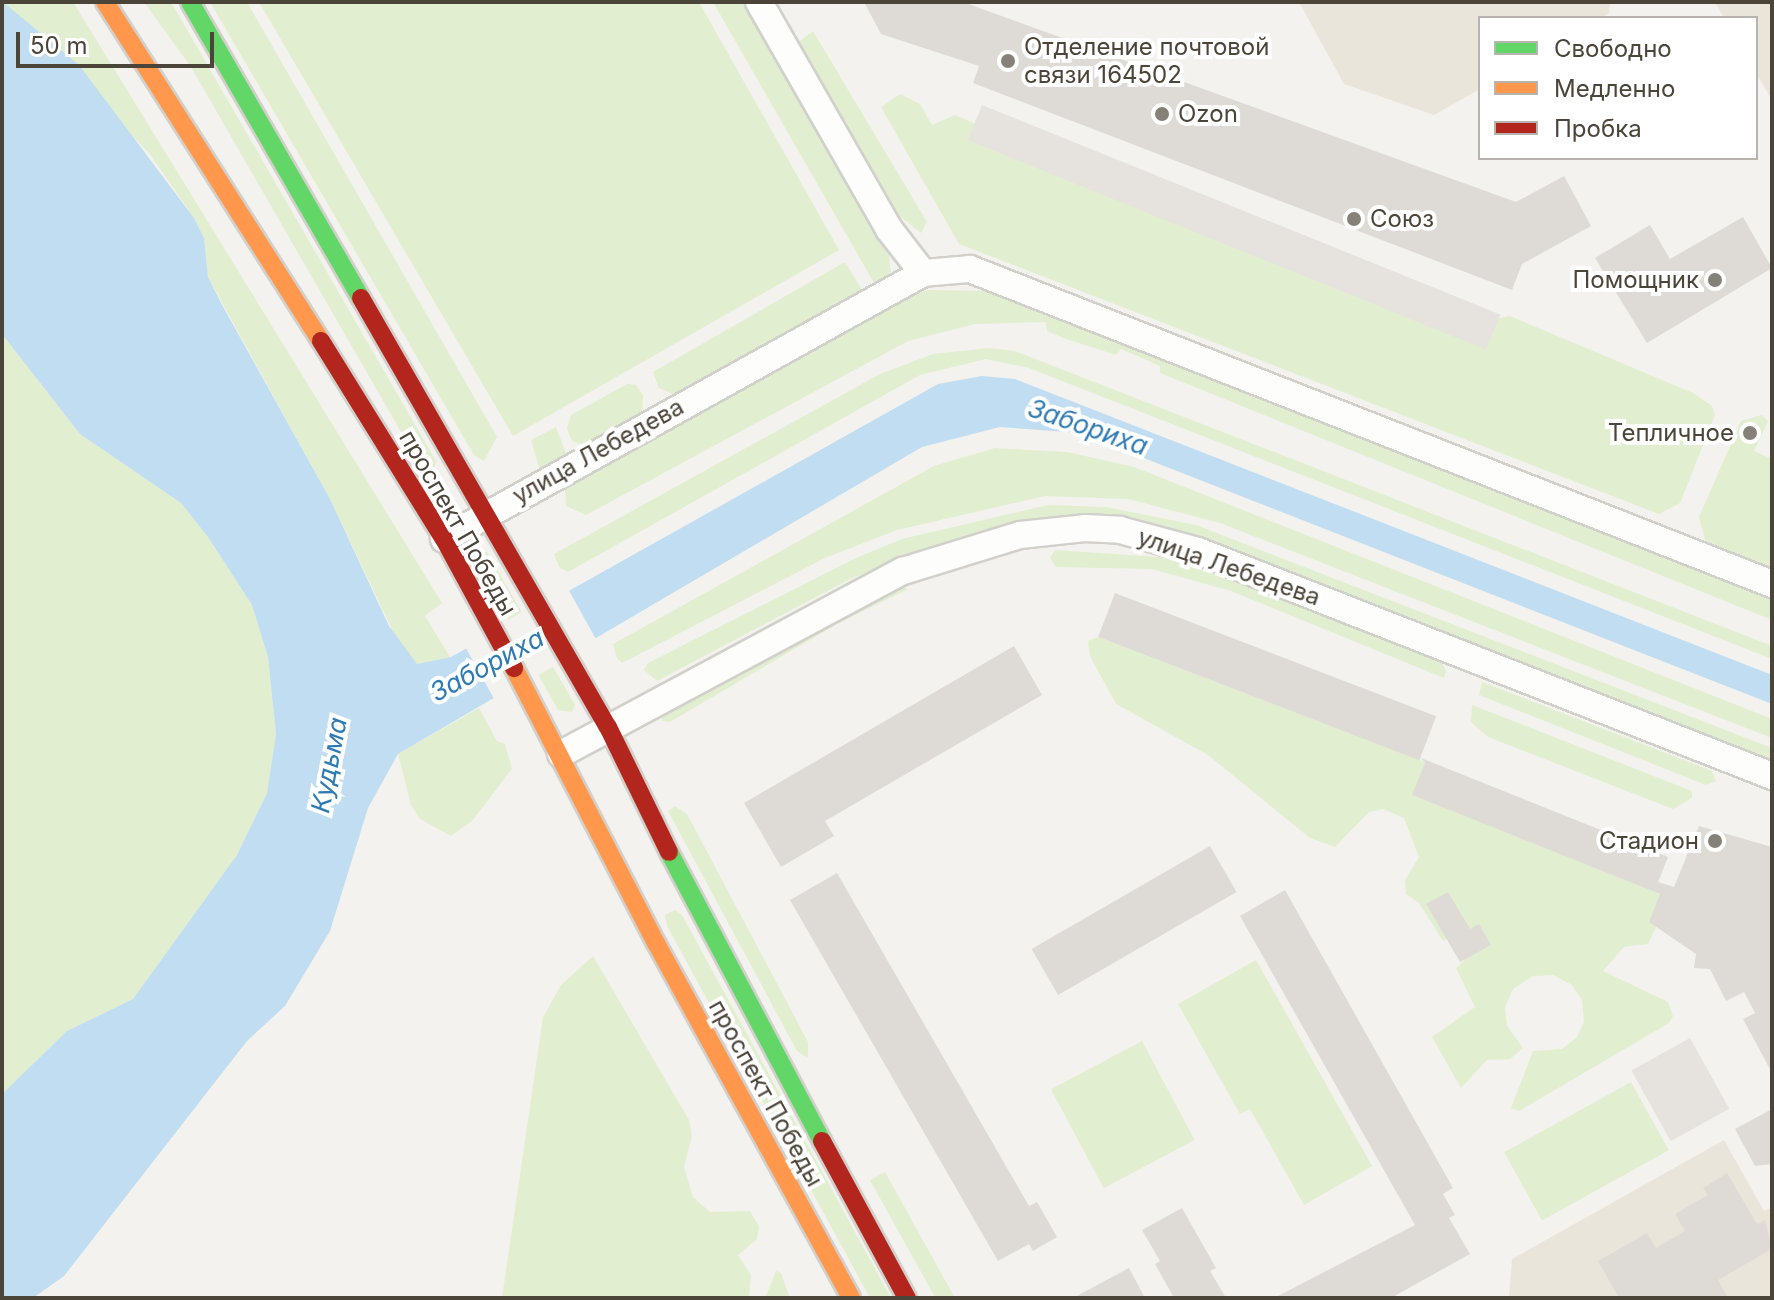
<!DOCTYPE html>
<html>
<head>
<meta charset="utf-8">
<style>
	body { margin:0 }
	#map { position:relative; width:1774px; height:1300px; overflow:hidden; background:#f4f2ee; font-family:Inter,sans-serif }
	div>[style] { position:absolute }
	[style*='--x'] { left:calc(var(--x)*1px); top:calc(var(--y)*1px); width:calc(var(--w)*1px); rotate:calc(var(--a)*1deg) }
	.education>* { inset:0; background:#eae5da }
	.green>* { inset:0; background:#e1eecf; transform-origin:0 0 }
	.parking>* { inset:0; background:#e6e3df; transform-origin:0 0 }
	.water>* { inset:0; background:#c0ddf1 }
	.pier>* { inset:0; background:#f4f2ee; transform-origin:0 0 }
	.building>* { inset:0; background:#dedbd6; transform-origin:0 0 }
	.roads { filter:drop-shadow(2px 0 #d2d0cb) drop-shadow(-2px 0 #d2d0cb) drop-shadow(0 2px #d2d0cb) drop-shadow(0 -2px #d2d0cb) }
	.street>* { height:26px; margin:-13px; padding:0 13px; transform-origin:13px; border-radius:13px; background:#fdfdfc }
	.fast>* { height:18px; margin:-9px; padding:0 9px; transform-origin:9px; border-radius:9px; background:#63d668 }
	.slow>* { height:18px; margin:-9px; padding:0 9px; transform-origin:9px; border-radius:9px; background:#ff974d }
	.jam>* { height:18px; margin:-9px; padding:0 9px; transform-origin:9px; border-radius:9px; background:#b3261e }
	.dots>* { width:22px; height:22px; translate:-50% -50%; box-sizing:border-box; border:4px solid #fff; border-radius:50% }
	span { translate:-50% -50%; white-space:nowrap; text-align:center; line-height:1.15; -webkit-text-stroke:8px #fff; paint-order:stroke }
	.poi-label { font-size:24px; color:#4b4439 }
	.left { translate:0 -50%; text-align:left }
	.right { translate:-100% -50%; text-align:right }
	.street-label { font-size:24px; color:#4b4439 }
	.water-label { font-size:26px; color:#2e7ab2; font-style:italic }
	.frame { position:absolute; inset:0; border:4px solid #4b4439; pointer-events:none }
	.legend { position:absolute; left:1478px; top:16px; width:280px; height:144px; box-sizing:border-box; background:#fff; border:2px solid #b7b4b0; margin:0; padding:10px 14px; list-style:none; font-size:24px; color:#4b4439 }
	.legend li { display:flex; align-items:center; gap:16px; height:40px }
	.legend b { width:40px; border:2px solid #b7b4b0 }
	.scale { position:absolute; left:16px; top:32px; width:198px; height:36px; box-sizing:border-box; border:4px solid #4b4439; border-top:0; padding-left:10px; font-size:24px; line-height:28px; white-space:nowrap; color:#4b4439; -webkit-text-stroke:6px #fff; paint-order:stroke }
</style>
</head>
<body>
<div id="map">
	<div class="education">
		<div style="clip-path:polygon(1299px 2px,1610px 2px,1609px 13px,1601px 18px,1480px 18px,1480px 89px,1434px 115px,1344px 84px)"></div>
		<div style="clip-path:polygon(1715px 2px,1772px 2px,1772px 100px,1756px 73px,1756px 18px,1724px 18px)"></div>
		<div style="clip-path:polygon(1724px 1140px,1764px 1211px,1772px 1208px,1772px 1298px,1509px 1298px,1512px 1259px)"></div>
	</div>
	<div class="green">
		<div style="clip-path:polygon(3px 2px,73px 2px,442px 603px,425px 616px,450px 657px,417px 664px,400px 646px,330px 499px,208px 277px,204px 238px,194px 218px,150px 154px)"></div>
		<div style="clip-path:polygon(144px 2px,171px 2px,436px 461px,434px 473px,423px 470px,191px 67px)"></div>
		<div style="clip-path:polygon(210px 2px,247px 2px,497px 437px,484px 461px,474px 455px)"></div>
		<div style="clip-path:polygon(259px 2px,699px 2px,839px 250px,513px 436px)"></div>
		<div style="clip-path:polygon(713px 2px,748px 2px,888px 250px,891px 272px,877px 288px)"></div>
		<div style="clip-path:polygon(813px 31px,927px 222px,921px 233px,896px 213px,803px 56px,800px 41px)"></div>
		<div style="clip-path:polygon(900px 94px,920px 104px,932px 125px,955px 115px,985px 128px,1000px 144px,1458px 326px,1510px 316px,1693px 393px,1712px 406px,1715px 415px,1680px 503px,1659px 514px,959px 244px,881px 107px)"></div>
		<div style="clip-path:polygon(845px 262px,864px 293px,678px 396px,659px 388px,653px 372px)"></div>
		<div style="clip-path:polygon(929px 290px,997px 291px,1772px 592px,1772px 620px,1160px 373px,1160px 366px,1121px 349px,1116px 355px,1066px 339px,1047px 331px,1046px 322px,975px 324px,908px 341px,586px 515px,566px 506px,565px 485px,906px 295px)"></div>
		<div style="clip-path:polygon(2px 334px,80px 434px,181px 503px,208px 537px,252px 605px,268px 657px,276px 734px,267px 793px,237px 855px,133px 999px,67px 1031px,2px 1094px)"></div>
		<div style="clip-path:polygon(989px 348px,1015px 351px,1772px 646px,1772px 659px,1029px 368px,986px 359px,920px 375px,568px 572px,559px 567px,554px 554px,880px 374px,933px 354px)"></div>
		<div style="clip-path:polygon(627px 384px,636px 385px,643px 395px,642px 417px,587px 446px,572px 441px,567px 429px,571px 415px)"></div>
		<div style="clip-path:polygon(1762px 415px,1768px 421px,1754px 451px,1772px 459px,1772px 570px,1705px 540px,1699px 517px,1741px 421px)"></div>
		<div style="clip-path:polygon(556px 427px,567px 456px,540px 471px,531px 440px)"></div>
		<div style="clip-path:polygon(995px 448px,1067px 452px,1134px 467px,1772px 719px,1772px 738px,1220px 523px,1128px 499px,1045px 496px,897px 530px,825px 558px,622px 663px,617px 658px,613px 644px,934px 466px)"></div>
		<div style="clip-path:polygon(1048px 505px,1106px 507px,1196px 525px,1772px 748px,1772px 764px,1139px 528px,929px 550px,852px 578px,657px 681px,644px 670px,648px 663px,856px 558px,902px 539px)"></div>
		<div style="clip-path:polygon(1055px 550px,1159px 557px,1222px 574px,1438px 655px,1446px 671px,1444px 678px,1231px 591px,1152px 569px,1056px 567px,1050px 558px)"></div>
		<div style="clip-path:polygon(487px 552px,575px 705px,572px 712px,558px 710px,479px 568px,478px 555px)"></div>
		<div style="clip-path:polygon(892px 583px,908px 589px,837px 624px,670px 722px,662px 721px,662px 710px)"></div>
		<div style="clip-path:polygon(1098px 637px,1420px 760px,1425px 763px,1413px 795px,1660px 894px,1657px 925px,1648px 944px,1624px 947px,1603px 971px,1668px 1002px,1673px 1016px,1669px 1023px,1519px 1111px,1511px 1108px,1533px 1051px,1562px 1049px,1577px 1037px,1584px 1022px,1582px 1000px,1572px 985px,1553px 975px,1533px 976px,1513px 989px,1505px 1007px,1507px 1026px,1523px 1048px,1510px 1059px,1487px 1060px,1461px 1088px,1432px 1037px,1475px 1007px,1456px 968px,1470px 955px,1455px 934px,1443px 941px,1419px 903px,1406px 894px,1405px 880px,1419px 857px,1404px 818px,1383px 809px,1369px 812px,1335px 847px,1310px 838px,1208px 755px,1116px 704px,1090px 656px,1088px 641px)"></div>
		<div style="clip-path:polygon(1482px 682px,1712px 771px,1716px 781px,1706px 785px,1479px 695px)"></div>
		<div style="clip-path:polygon(1472px 705px,1692px 791px,1692px 798px,1673px 809px,1488px 737px,1471px 722px)"></div>
		<div style="clip-path:polygon(479px 708px,497px 741px,505px 744px,512px 769px,472px 821px,451px 836px,420px 819px,411px 805px,398px 754px)"></div>
		<div style="clip-path:polygon(675px 806px,687px 814px,808px 1042px,808px 1058px,797px 1051px,668px 811px)"></div>
		<div style="clip-path:polygon(675px 910px,682px 915px,891px 1298px,870px 1298px,667px 926px,665px 915px)"></div>
		<div style="clip-path:polygon(593px 956px,689px 1120px,692px 1136px,684px 1167px,693px 1197px,710px 1212px,750px 1211px,759px 1227px,757px 1239px,738px 1255px,751px 1275px,749px 1298px,502px 1298px,543px 1017px,561px 985px)"></div>
		<div style="clip-path:polygon(1256px 960px,1372px 1166px,1304px 1205px,1250px 1109px,1240px 1114px,1178px 1004px)"></div>
		<div style="left:1142px;top:1041px;width:112px;height:103px;rotate:62deg"></div>
		<div style="left:1631px;top:1082px;width:78px;height:145px;rotate:61deg"></div>
		<div style="left:885px;top:1172px;width:145px;height:17px;rotate:61deg"></div>
		<div style="clip-path:polygon(776px 1271px,781px 1273px,790px 1298px,765px 1298px)"></div>
	</div>
	<div class="parking">
		<div style="left:982px;top:105px;width:559px;height:38px;rotate:22deg"></div>
		<div style="left:1690px;top:1038px;width:81px;height:67px;rotate:61deg"></div>
	</div>
	<div class="water">
		<div style="clip-path:polygon(3px 2px,79px 65px,194px 218px,204px 238px,208px 277px,221px 303px,330px 499px,389px 626px,417px 664px,451px 657px,938px 384px,982px 376px,1015px 379px,1772px 675px,1772px 704px,1080px 433px,1000px 427px,922px 447px,398px 754px,368px 808px,330px 931px,285px 1006px,247px 1041px,64px 1276px,33px 1298px,2px 1298px,2px 1094px,67px 1031px,133px 999px,237px 855px,267px 793px,276px 734px,268px 657px,252px 605px,208px 537px,181px 503px,80px 434px,2px 334px)"></div>
	</div>
	<div class="pier">
		<div style="left:567px;top:587px;width:63px;height:118px;rotate:61deg"></div>
	</div>
	<div class="building">
		<div style="clip-path:polygon(864px 2px,963px 2px,1516px 202px,1564px 176px,1591px 226px,1522px 264px,1512px 290px,973px 83px,979px 66px,881px 34px)"></div>
		<div style="clip-path:polygon(1743px 217px,1772px 268px,1647px 343px,1595px 258px,1650px 225px,1670px 259px)"></div>
		<div style="left:1748px;top:423px;width:11px;height:16px;rotate:22deg"></div>
		<div style="left:1115px;top:593px;width:344px;height:47px;rotate:21deg"></div>
		<div style="clip-path:polygon(1014px 646px,1042px 695px,825px 821px,834px 836px,781px 867px,744px 803px)"></div>
		<div style="clip-path:polygon(1421px 758px,1668px 857px,1658px 882px,1674px 887px,1699px 826px,1772px 847px,1772px 1073px,1743px 1019px,1755px 1013px,1744px 992px,1726px 1001px,1710px 969px,1694px 968px,1696px 954px,1649px 922px,1660px 894px,1412px 795px,1425px 763px)"></div>
		<div style="left:1210px;top:846px;width:53px;height:206px;rotate:60deg"></div>
		<div style="clip-path:polygon(837px 873px,1029px 1206px,1037px 1202px,1057px 1237px,1033px 1251px,1029px 1244px,998px 1261px,790px 900px)"></div>
		<div style="clip-path:polygon(1285px 890px,1453px 1188px,1443px 1194px,1455px 1215px,1449px 1218px,1470px 1254px,1391px 1298px,1274px 1298px,1415px 1225px,1240px 916px)"></div>
		<div style="clip-path:polygon(1448px 892px,1470px 929px,1479px 924px,1491px 945px,1460px 962px,1426px 904px)"></div>
		<div style="clip-path:polygon(1772px 1109px,1772px 1164px,1755px 1166px,1735px 1129px)"></div>
		<div style="clip-path:polygon(1727px 1173px,1757px 1224px,1765px 1220px,1772px 1249px,1718px 1280px,1728px 1298px,1619px 1298px,1598px 1261px,1647px 1233px,1656px 1248px,1685px 1231px,1675px 1214px,1708px 1195px,1703px 1188px)"></div>
		<div style="clip-path:polygon(1182px 1208px,1216px 1268px,1210px 1271px,1226px 1298px,1174px 1298px,1155px 1264px,1160px 1261px,1142px 1230px)"></div>
		<div style="clip-path:polygon(1129px 1268px,1145px 1298px,1073px 1298px)"></div>
	</div>
	<div class="roads">
		<div class="street">
			<div style="--x:759;--y:2;--w:262;--a:60.2"></div>
			<div style="--x:889;--y:229;--w:56;--a:52.3"></div>
			<div style="--x:444;--y:539;--w:548;--a:-29.04"></div>
			<div style="--x:923;--y:273;--w:47;--a:-4.9"></div>
			<div style="--x:970;--y:269;--w:862;--a:21.44"></div>
			<div style="--x:561;--y:754;--w:388;--a:-28.2"></div>
			<div style="--x:903;--y:571;--w:122;--a:-17.1"></div>
			<div style="--x:1020;--y:535;--w:65;--a:-6.1"></div>
			<div style="--x:1085;--y:528;--w:35;--a:3"></div>
			<div style="--x:1120;--y:530;--w:81;--a:15.1"></div>
			<div style="--x:1198;--y:551;--w:617;--a:21.4"></div>
		</div>
		<div class="fast">
			<div style="--x:190;--y:2;--w:342;--a:60"></div>
			<div style="--x:669;--y:852;--w:327;--a:62.1"></div>
		</div>
		<div class="slow">
			<div style="--x:105;--y:2;--w:402;--a:57.5"></div>
			<div style="--x:514;--y:668;--w:309;--a:62.7"></div>
			<div style="--x:656;--y:943;--w:405;--a:61.2"></div>
		</div>
		<div class="jam">
			<div style="--x:361;--y:298;--w:495;--a:60.1"></div>
			<div style="--x:608;--y:727;--w:139;--a:64"></div>
			<div style="--x:321;--y:341;--w:233;--a:58.2"></div>
			<div style="--x:444;--y:539;--w:147;--a:61.5"></div>
			<div style="--x:822;--y:1141;--w:179;--a:61.6"></div>
		</div>
	</div>
	<div class="dots">
		<div style="left:1008px;top:61px;background:#868178"></div>
		<div style="left:1162px;top:114px;background:#868178"></div>
		<div style="left:1354px;top:219px;background:#868178"></div>
		<div style="left:1715px;top:280px;background:#868178"></div>
		<div style="left:1750px;top:433px;background:#868178"></div>
		<div style="left:1715px;top:841px;background:#868178"></div>
	</div>
	<div class="poi-label">
		<span class="left" style="left:1024px;top:61px">Отделение почтовой<br>связи 164502</span>
		<span class="left" style="left:1178px;top:114px">Ozon</span>
		<span class="left" style="left:1370px;top:219px">Союз</span>
		<span class="right" style="left:1699px;top:280px">Помощник</span>
		<span class="right" style="left:1734px;top:433px">Тепличное</span>
		<span class="right" style="left:1699px;top:841px">Стадион</span>
	</div>
	<div class="street-label">
		<span style="left:598px;top:451px;rotate:-29deg">улица Лебедева</span>
		<span style="left:458px;top:523px;rotate:60deg">проспект Победы</span>
		<span style="left:1229px;top:567px;rotate:19deg">улица Лебедева</span>
		<span style="left:766px;top:1093px;rotate:61deg">проспект Победы</span>
	</div>
	<div class="water-label">
		<span style="left:1088px;top:427px;rotate:19deg">Забориха</span>
		<span style="left:487px;top:665px;rotate:-28deg">Забориха</span>
		<span style="left:329px;top:765px;rotate:-79deg">Кудьма</span>
	</div>
	<div class="frame"></div>
	<ul class="legend">
	<li><b style="height:10px;background:#63d668"></b>Свободно</li>
	<li><b style="height:10px;background:#ff974d"></b>Медленно</li>
	<li><b style="height:10px;background:#b3261e"></b>Пробка</li>
	</ul>
	<div class="scale">50 m</div>
</div>
</body>
</html>
